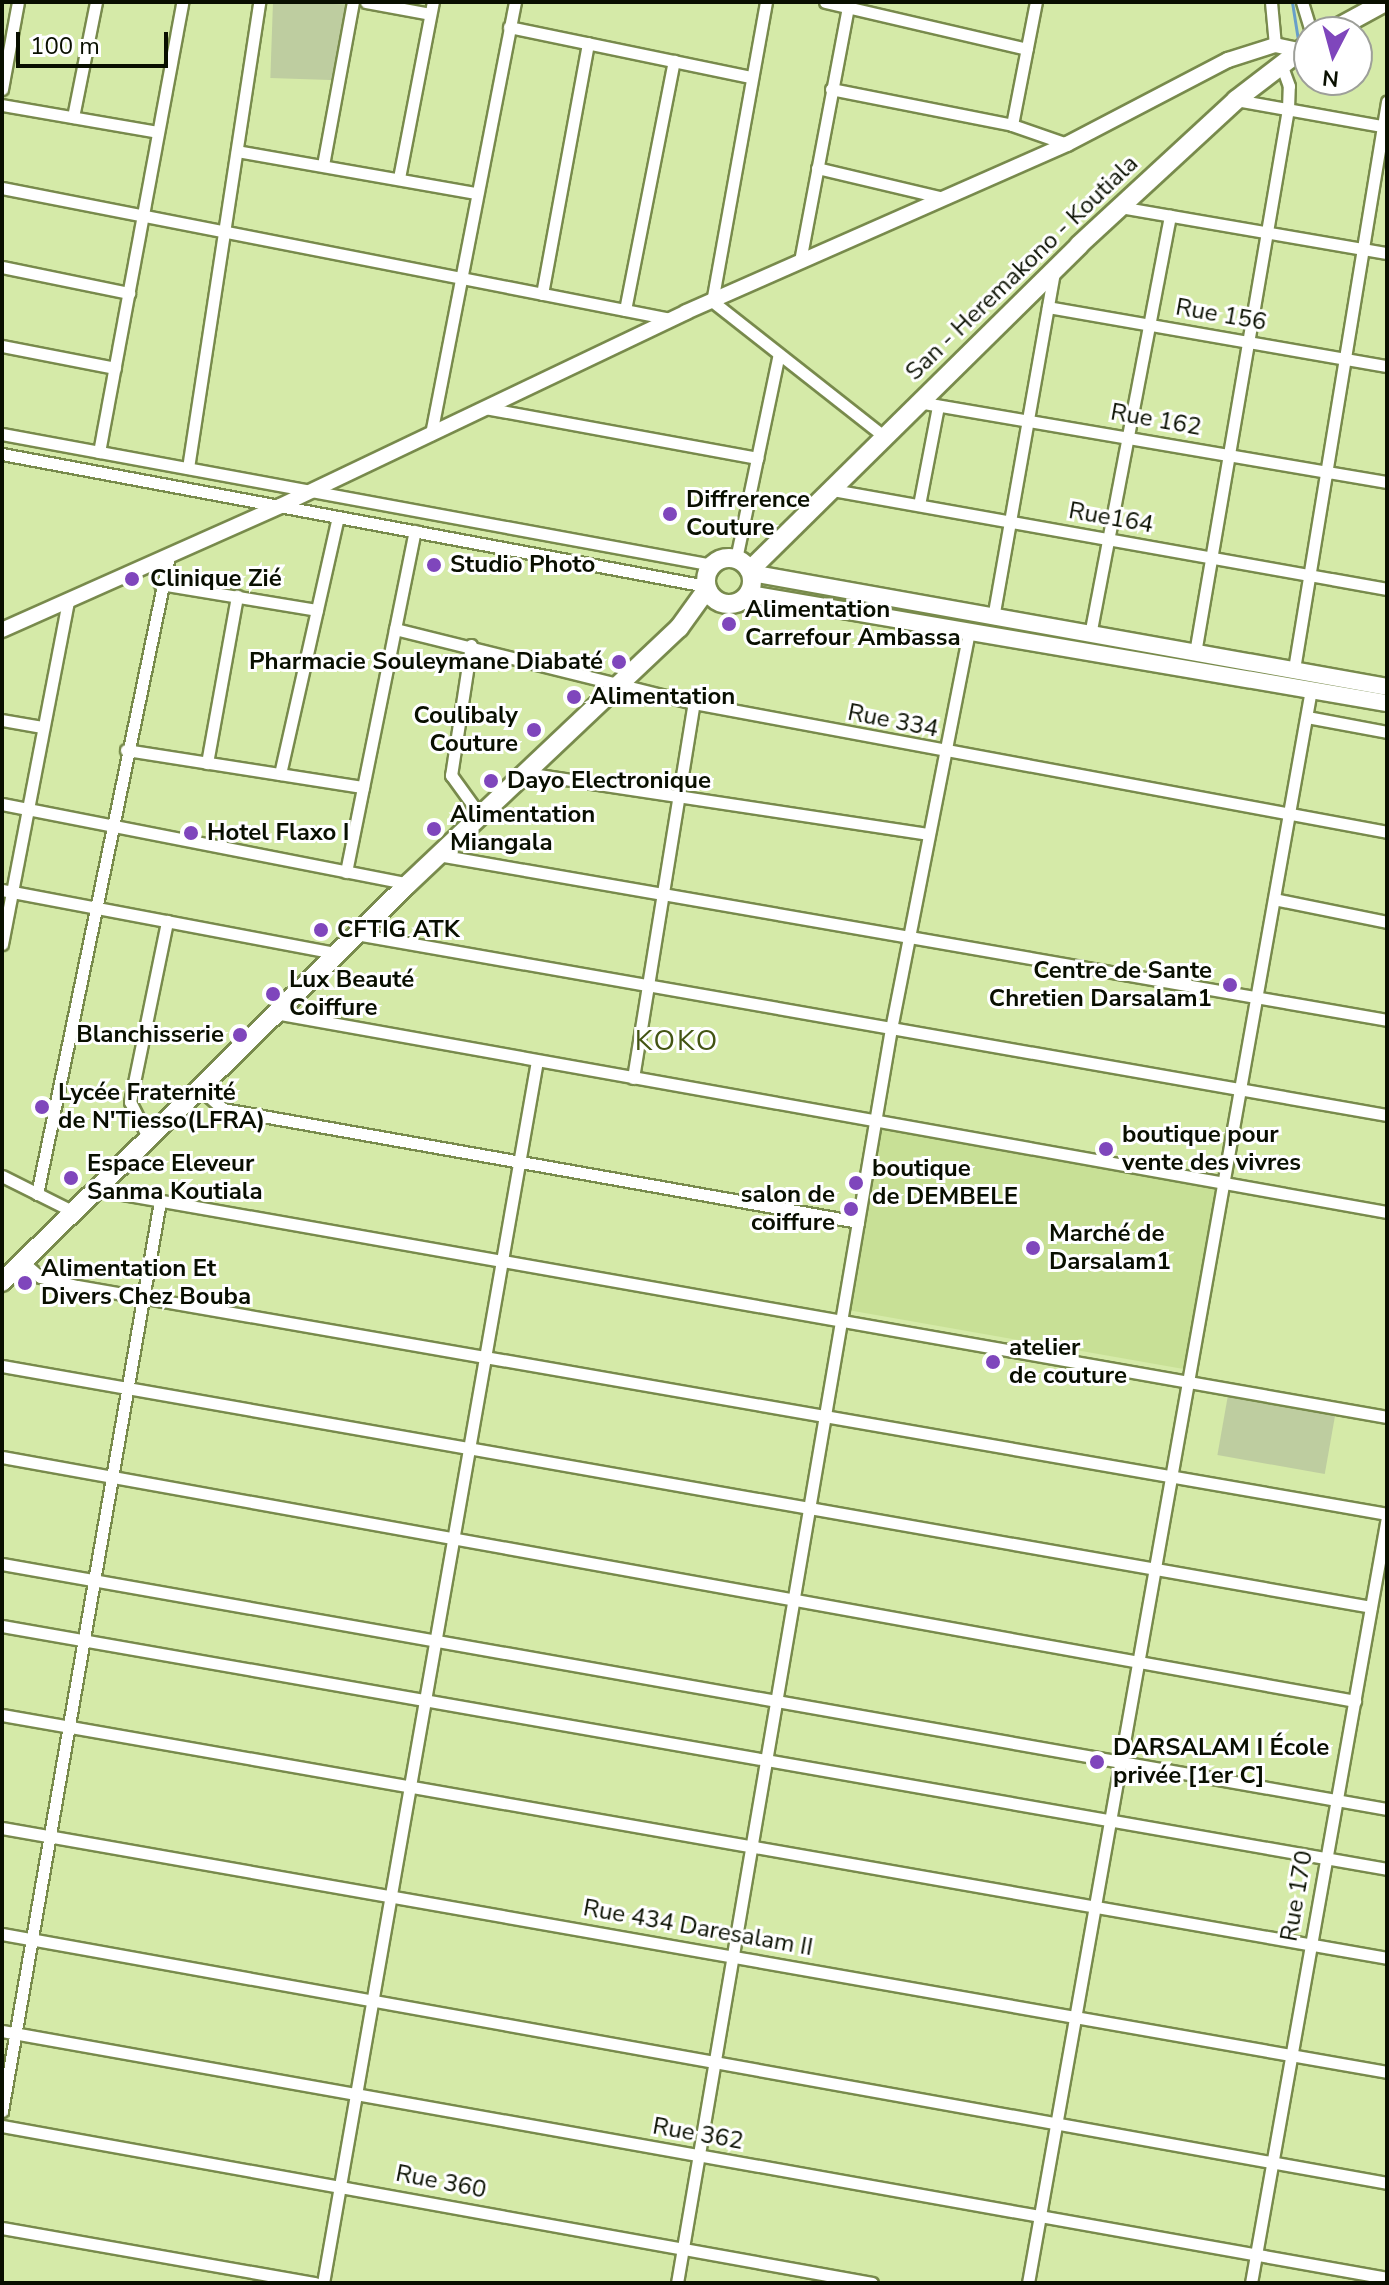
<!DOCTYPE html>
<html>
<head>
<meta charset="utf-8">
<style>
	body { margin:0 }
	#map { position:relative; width:1389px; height:2285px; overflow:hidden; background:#d5eaa8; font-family:"Nunito Sans",sans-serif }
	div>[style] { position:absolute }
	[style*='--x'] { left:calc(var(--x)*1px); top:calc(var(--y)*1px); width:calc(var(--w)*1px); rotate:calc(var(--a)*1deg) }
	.built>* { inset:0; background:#c8e096; transform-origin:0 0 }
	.green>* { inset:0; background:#becda0; transform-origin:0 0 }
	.stream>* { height:3px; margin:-1.5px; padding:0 1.5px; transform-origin:1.5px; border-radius:1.5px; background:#689fc9 }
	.roads { filter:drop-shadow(2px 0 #788a4c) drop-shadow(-2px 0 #788a4c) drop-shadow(0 2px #788a4c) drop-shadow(0 -2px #788a4c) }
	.minor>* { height:11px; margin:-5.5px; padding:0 5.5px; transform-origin:5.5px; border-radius:5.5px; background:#fff }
	.tertiary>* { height:14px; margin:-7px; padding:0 7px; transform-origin:7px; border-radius:7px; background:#fff }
	.secondary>* { height:16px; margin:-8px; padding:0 8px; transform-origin:8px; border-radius:8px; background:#fff }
	.primary>* { height:18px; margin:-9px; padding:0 9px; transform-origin:9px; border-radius:9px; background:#fff }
	.primary>.ring { margin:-9px; padding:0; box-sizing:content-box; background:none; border:18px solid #fff; border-radius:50% }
	.dots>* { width:22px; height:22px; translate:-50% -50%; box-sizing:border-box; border:4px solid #fff; border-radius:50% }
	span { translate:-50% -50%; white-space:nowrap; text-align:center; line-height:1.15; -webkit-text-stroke:6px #fff; paint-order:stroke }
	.street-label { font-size:24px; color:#090f00 }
	.poi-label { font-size:24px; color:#090f00; font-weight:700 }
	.left { translate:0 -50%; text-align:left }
	.right { translate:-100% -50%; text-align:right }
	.quarter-label { font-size:28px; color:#435413; letter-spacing:2px }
	.frame { position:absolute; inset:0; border:4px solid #090f00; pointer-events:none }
	.north { position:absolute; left:1293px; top:16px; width:80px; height:80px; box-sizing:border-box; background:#fff; border:2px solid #9d9f99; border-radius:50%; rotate:186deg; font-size:22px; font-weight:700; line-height:32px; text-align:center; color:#090f00 }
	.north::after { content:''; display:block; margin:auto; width:28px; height:36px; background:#7f46bc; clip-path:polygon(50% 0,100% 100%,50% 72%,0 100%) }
	.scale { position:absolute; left:16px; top:32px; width:152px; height:36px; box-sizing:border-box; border:4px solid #090f00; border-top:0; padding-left:10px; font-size:24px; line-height:28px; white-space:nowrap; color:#090f00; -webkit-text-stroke:6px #fff; paint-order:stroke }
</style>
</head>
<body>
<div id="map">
	<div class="built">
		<div style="left:882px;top:1124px;width:341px;height:189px;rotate:10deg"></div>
	</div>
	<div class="green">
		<div style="left:273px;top:2px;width:75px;height:76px;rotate:2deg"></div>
		<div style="left:1228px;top:1395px;width:109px;height:61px;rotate:10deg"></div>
	</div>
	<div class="stream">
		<div style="--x:1292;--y:2;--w:39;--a:81"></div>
	</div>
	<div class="roads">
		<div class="minor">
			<div style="--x:366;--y:2;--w:65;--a:10.6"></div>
			<div style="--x:766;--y:2;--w:304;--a:100.2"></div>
			<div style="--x:712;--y:301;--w:216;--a:38.2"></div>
			<div style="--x:825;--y:2;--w:207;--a:13.1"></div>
			<div style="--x:1271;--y:2;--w:43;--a:84.7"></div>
			<div style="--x:1302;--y:2;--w:31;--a:73"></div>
			<div style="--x:509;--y:27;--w:246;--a:11.7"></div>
			<div style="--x:2;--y:89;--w:88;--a:-79.6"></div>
			<div style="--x:831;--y:89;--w:185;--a:11.2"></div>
			<div style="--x:1012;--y:125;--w:58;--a:19.1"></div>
			<div style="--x:1236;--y:100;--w:153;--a:10.1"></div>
			<div style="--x:2;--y:105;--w:158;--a:9.8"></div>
			<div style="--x:73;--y:117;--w:117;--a:-78.7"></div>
			<div style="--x:1012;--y:125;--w:125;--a:-79"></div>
			<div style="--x:237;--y:151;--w:243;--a:10"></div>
			<div style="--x:323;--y:165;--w:166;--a:-79.6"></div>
			<div style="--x:817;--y:168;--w:126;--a:13.3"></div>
			<div style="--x:399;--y:178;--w:179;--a:-79.1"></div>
			<div style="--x:2;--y:188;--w:682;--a:11.08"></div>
			<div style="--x:1120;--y:207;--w:271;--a:9.8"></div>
			<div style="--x:800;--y:261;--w:264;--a:-79.3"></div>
			<div style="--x:2;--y:267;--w:130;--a:11.6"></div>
			<div style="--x:542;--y:294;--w:255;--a:-79.6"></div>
			<div style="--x:1048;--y:307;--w:344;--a:9.9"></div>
			<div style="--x:625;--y:310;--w:254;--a:-78.9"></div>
			<div style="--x:2;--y:346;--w:115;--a:11"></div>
			<div style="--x:918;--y:402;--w:476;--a:9.7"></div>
			<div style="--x:485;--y:408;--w:277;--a:10.4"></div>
			<div style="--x:2;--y:434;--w:722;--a:10.45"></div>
			<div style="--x:431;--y:434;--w:440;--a:-79"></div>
			<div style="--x:99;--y:452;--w:458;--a:-79.5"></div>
			<div style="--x:2;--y:454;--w:716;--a:10.62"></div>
			<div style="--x:188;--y:468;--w:471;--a:-81.3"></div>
			<div style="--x:827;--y:489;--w:569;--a:10.12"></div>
			<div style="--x:919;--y:505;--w:101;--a:-79.1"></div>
			<div style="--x:736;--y:559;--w:209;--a:-78.2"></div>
			<div style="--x:160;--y:584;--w:159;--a:9.4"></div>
			<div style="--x:993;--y:618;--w:351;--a:-80"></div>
			<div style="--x:395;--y:629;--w:308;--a:13.9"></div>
			<div style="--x:694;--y:703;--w:705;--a:10.54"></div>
			<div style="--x:1090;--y:635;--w:427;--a:-79.2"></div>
			<div style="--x:471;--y:645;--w:132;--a:98.7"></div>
			<div style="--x:451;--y:775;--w:49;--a:54.1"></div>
			<div style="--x:1195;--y:653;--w:552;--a:-80.3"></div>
			<div style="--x:1288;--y:109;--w:23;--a:-88"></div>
			<div style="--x:1289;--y:86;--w:23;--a:-110"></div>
			<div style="--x:1294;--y:669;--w:575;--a:-80.69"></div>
			<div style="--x:1307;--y:717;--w:81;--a:10.6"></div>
			<div style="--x:2;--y:720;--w:41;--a:9.9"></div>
			<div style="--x:126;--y:750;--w:240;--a:8.9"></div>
			<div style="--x:207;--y:763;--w:170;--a:-79.8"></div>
			<div style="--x:525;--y:773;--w:407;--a:8.6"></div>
			<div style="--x:280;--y:774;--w:263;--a:-77.3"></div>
			<div style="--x:2;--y:804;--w:414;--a:11.1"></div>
			<div style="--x:438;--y:855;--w:963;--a:9.86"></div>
			<div style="--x:346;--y:872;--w:348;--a:-78.6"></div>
			<div style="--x:2;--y:890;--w:341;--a:10.7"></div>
			<div style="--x:1274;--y:899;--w:115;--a:11.5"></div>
			<div style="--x:356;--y:934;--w:1047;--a:9.96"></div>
			<div style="--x:2;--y:944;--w:350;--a:-79.1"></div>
			<div style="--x:275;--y:1013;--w:1130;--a:10.15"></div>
			<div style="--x:633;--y:1078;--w:380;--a:-80.8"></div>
			<div style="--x:199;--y:1088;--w:32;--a:41"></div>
			<div style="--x:223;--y:1109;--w:645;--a:10.09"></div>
			<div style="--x:148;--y:1137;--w:39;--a:-117"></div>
			<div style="--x:130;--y:1102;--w:185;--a:-78.4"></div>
			<div style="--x:2;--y:1176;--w:78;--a:26.6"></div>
			<div style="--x:94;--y:1189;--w:1313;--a:10"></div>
			<div style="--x:37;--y:1194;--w:652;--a:-78.31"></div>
			<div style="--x:24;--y:1263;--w:21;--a:41"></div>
			<div style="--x:40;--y:1277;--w:38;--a:14"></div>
			<div style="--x:77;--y:1286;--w:1330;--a:9.87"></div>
			<div style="--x:2;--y:1366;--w:1390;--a:9.98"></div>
			<div style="--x:2;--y:1457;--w:1375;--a:10.22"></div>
			<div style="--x:2;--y:1564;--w:1407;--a:10.03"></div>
			<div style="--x:2;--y:1626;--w:1406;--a:9.95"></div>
			<div style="--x:2;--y:1715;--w:1406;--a:9.95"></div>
			<div style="--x:2;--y:1828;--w:1406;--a:9.99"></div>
			<div style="--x:2;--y:1934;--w:1407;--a:10.19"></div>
			<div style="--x:2;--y:2031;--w:1407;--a:10.11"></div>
			<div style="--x:2;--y:2111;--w:924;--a:-80.15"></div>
			<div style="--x:2;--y:2126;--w:884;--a:10.23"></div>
			<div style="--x:2;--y:2228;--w:318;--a:10"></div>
			<div style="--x:323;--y:2283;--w:1241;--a:-80.07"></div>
			<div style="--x:677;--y:2283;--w:1272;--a:-80.32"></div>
			<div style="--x:891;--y:1029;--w:406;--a:-78.9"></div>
			<div style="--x:1028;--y:2283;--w:1619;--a:-79.93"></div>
			<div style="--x:1251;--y:2283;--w:778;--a:-79.93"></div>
		</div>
		<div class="tertiary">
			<div style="--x:2;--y:630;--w:304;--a:-24"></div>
			<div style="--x:280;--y:506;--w:450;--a:-25.5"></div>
			<div style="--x:686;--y:312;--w:416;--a:-23.8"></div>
			<div style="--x:1067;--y:144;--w:182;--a:-27.6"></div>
			<div style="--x:1228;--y:60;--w:49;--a:-17.7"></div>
			<div style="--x:1275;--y:45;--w:24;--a:12"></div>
		</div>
		<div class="secondary">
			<div style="--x:751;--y:573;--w:646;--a:10.16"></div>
			<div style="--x:749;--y:594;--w:647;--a:9.7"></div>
		</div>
		<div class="primary">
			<div style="--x:1330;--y:32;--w:63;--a:-28.6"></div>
			<div class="ring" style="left:706px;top:558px;width:28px;height:28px"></div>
			<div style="--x:750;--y:570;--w:462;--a:-44.6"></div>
			<div style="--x:1079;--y:245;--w:214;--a:-42.7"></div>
			<div style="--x:1236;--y:100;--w:92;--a:-37.5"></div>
			<div style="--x:2;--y:1282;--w:569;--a:-44.43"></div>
			<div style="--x:408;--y:884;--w:373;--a:-43.4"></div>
			<div style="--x:679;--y:628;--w:48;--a:-54.3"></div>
		</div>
	</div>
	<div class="dots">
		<div style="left:670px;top:514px;background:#7f46bc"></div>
		<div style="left:434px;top:565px;background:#7f46bc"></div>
		<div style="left:132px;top:579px;background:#7f46bc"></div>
		<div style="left:729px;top:624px;background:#7f46bc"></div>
		<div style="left:619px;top:662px;background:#7f46bc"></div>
		<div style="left:574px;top:697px;background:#7f46bc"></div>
		<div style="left:534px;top:730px;background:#7f46bc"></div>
		<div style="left:491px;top:781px;background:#7f46bc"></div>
		<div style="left:434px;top:829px;background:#7f46bc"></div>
		<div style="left:191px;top:833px;background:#7f46bc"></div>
		<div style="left:321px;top:930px;background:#7f46bc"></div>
		<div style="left:1230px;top:985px;background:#7f46bc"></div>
		<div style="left:273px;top:994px;background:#7f46bc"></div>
		<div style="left:240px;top:1035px;background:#7f46bc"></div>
		<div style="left:42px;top:1107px;background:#7f46bc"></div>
		<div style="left:1106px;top:1149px;background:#7f46bc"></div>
		<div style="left:71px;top:1178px;background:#7f46bc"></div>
		<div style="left:856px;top:1183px;background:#7f46bc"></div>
		<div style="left:851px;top:1209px;background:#7f46bc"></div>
		<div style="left:1033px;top:1248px;background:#7f46bc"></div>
		<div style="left:25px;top:1283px;background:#7f46bc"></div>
		<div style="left:993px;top:1362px;background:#7f46bc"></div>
		<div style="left:1097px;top:1762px;background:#7f46bc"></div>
	</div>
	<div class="street-label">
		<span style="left:1022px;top:268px;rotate:-44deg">San - Heremakono - Koutiala</span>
		<span style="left:1221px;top:315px;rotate:10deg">Rue 156</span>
		<span style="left:1156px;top:420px;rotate:10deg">Rue 162</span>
		<span style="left:1111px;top:518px;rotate:10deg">Rue164</span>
		<span style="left:893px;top:721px;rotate:11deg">Rue 334</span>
		<span style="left:1297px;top:1896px;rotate:-80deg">Rue 170</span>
		<span style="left:698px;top:1928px;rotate:10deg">Rue 434 Daresalam II</span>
		<span style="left:698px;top:2134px;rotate:10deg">Rue 362</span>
		<span style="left:441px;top:2182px;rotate:11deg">Rue 360</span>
	</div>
	<div class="poi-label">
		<span class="left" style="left:686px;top:514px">Diffrerence<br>Couture</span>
		<span class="left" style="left:450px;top:565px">Studio Photo</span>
		<span class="left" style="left:150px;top:579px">Clinique Zié</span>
		<span class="left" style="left:745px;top:624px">Alimentation<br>Carrefour Ambassa</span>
		<span class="right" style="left:603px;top:662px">Pharmacie Souleymane Diabaté</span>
		<span class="left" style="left:590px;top:697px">Alimentation</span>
		<span class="right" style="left:518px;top:730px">Coulibaly<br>Couture</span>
		<span class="left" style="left:507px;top:781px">Dayo Electronique</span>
		<span class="left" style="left:450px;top:829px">Alimentation<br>Miangala</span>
		<span class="left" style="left:207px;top:833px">Hotel Flaxo I</span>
		<span class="left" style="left:337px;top:930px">CFTIG ATK</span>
		<span class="right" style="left:1212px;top:985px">Centre de Sante<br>Chretien Darsalam1</span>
		<span class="left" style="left:289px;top:994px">Lux Beauté<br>Coiffure</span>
		<span class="right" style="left:224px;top:1035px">Blanchisserie</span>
		<span class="left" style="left:58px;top:1107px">Lycée Fraternité<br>de N'Tiesso(LFRA)</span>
		<span class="left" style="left:1122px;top:1149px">boutique pour<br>vente des vivres</span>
		<span class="left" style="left:87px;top:1178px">Espace Eleveur<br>Sanma Koutiala</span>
		<span class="left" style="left:872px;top:1183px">boutique<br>de DEMBELE</span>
		<span class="right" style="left:835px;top:1209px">salon de<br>coiffure</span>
		<span class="left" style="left:1049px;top:1248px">Marché de<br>Darsalam1</span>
		<span class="left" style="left:41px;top:1283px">Alimentation Et<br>Divers Chez Bouba</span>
		<span class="left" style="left:1009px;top:1362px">atelier<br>de couture</span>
		<span class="left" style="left:1113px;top:1762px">DARSALAM I École<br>privée [1er C]</span>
	</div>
	<div class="quarter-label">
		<span style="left:677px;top:1041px">KOKO</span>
	</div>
	<div class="frame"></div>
	<div class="north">N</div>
	<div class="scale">100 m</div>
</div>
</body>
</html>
